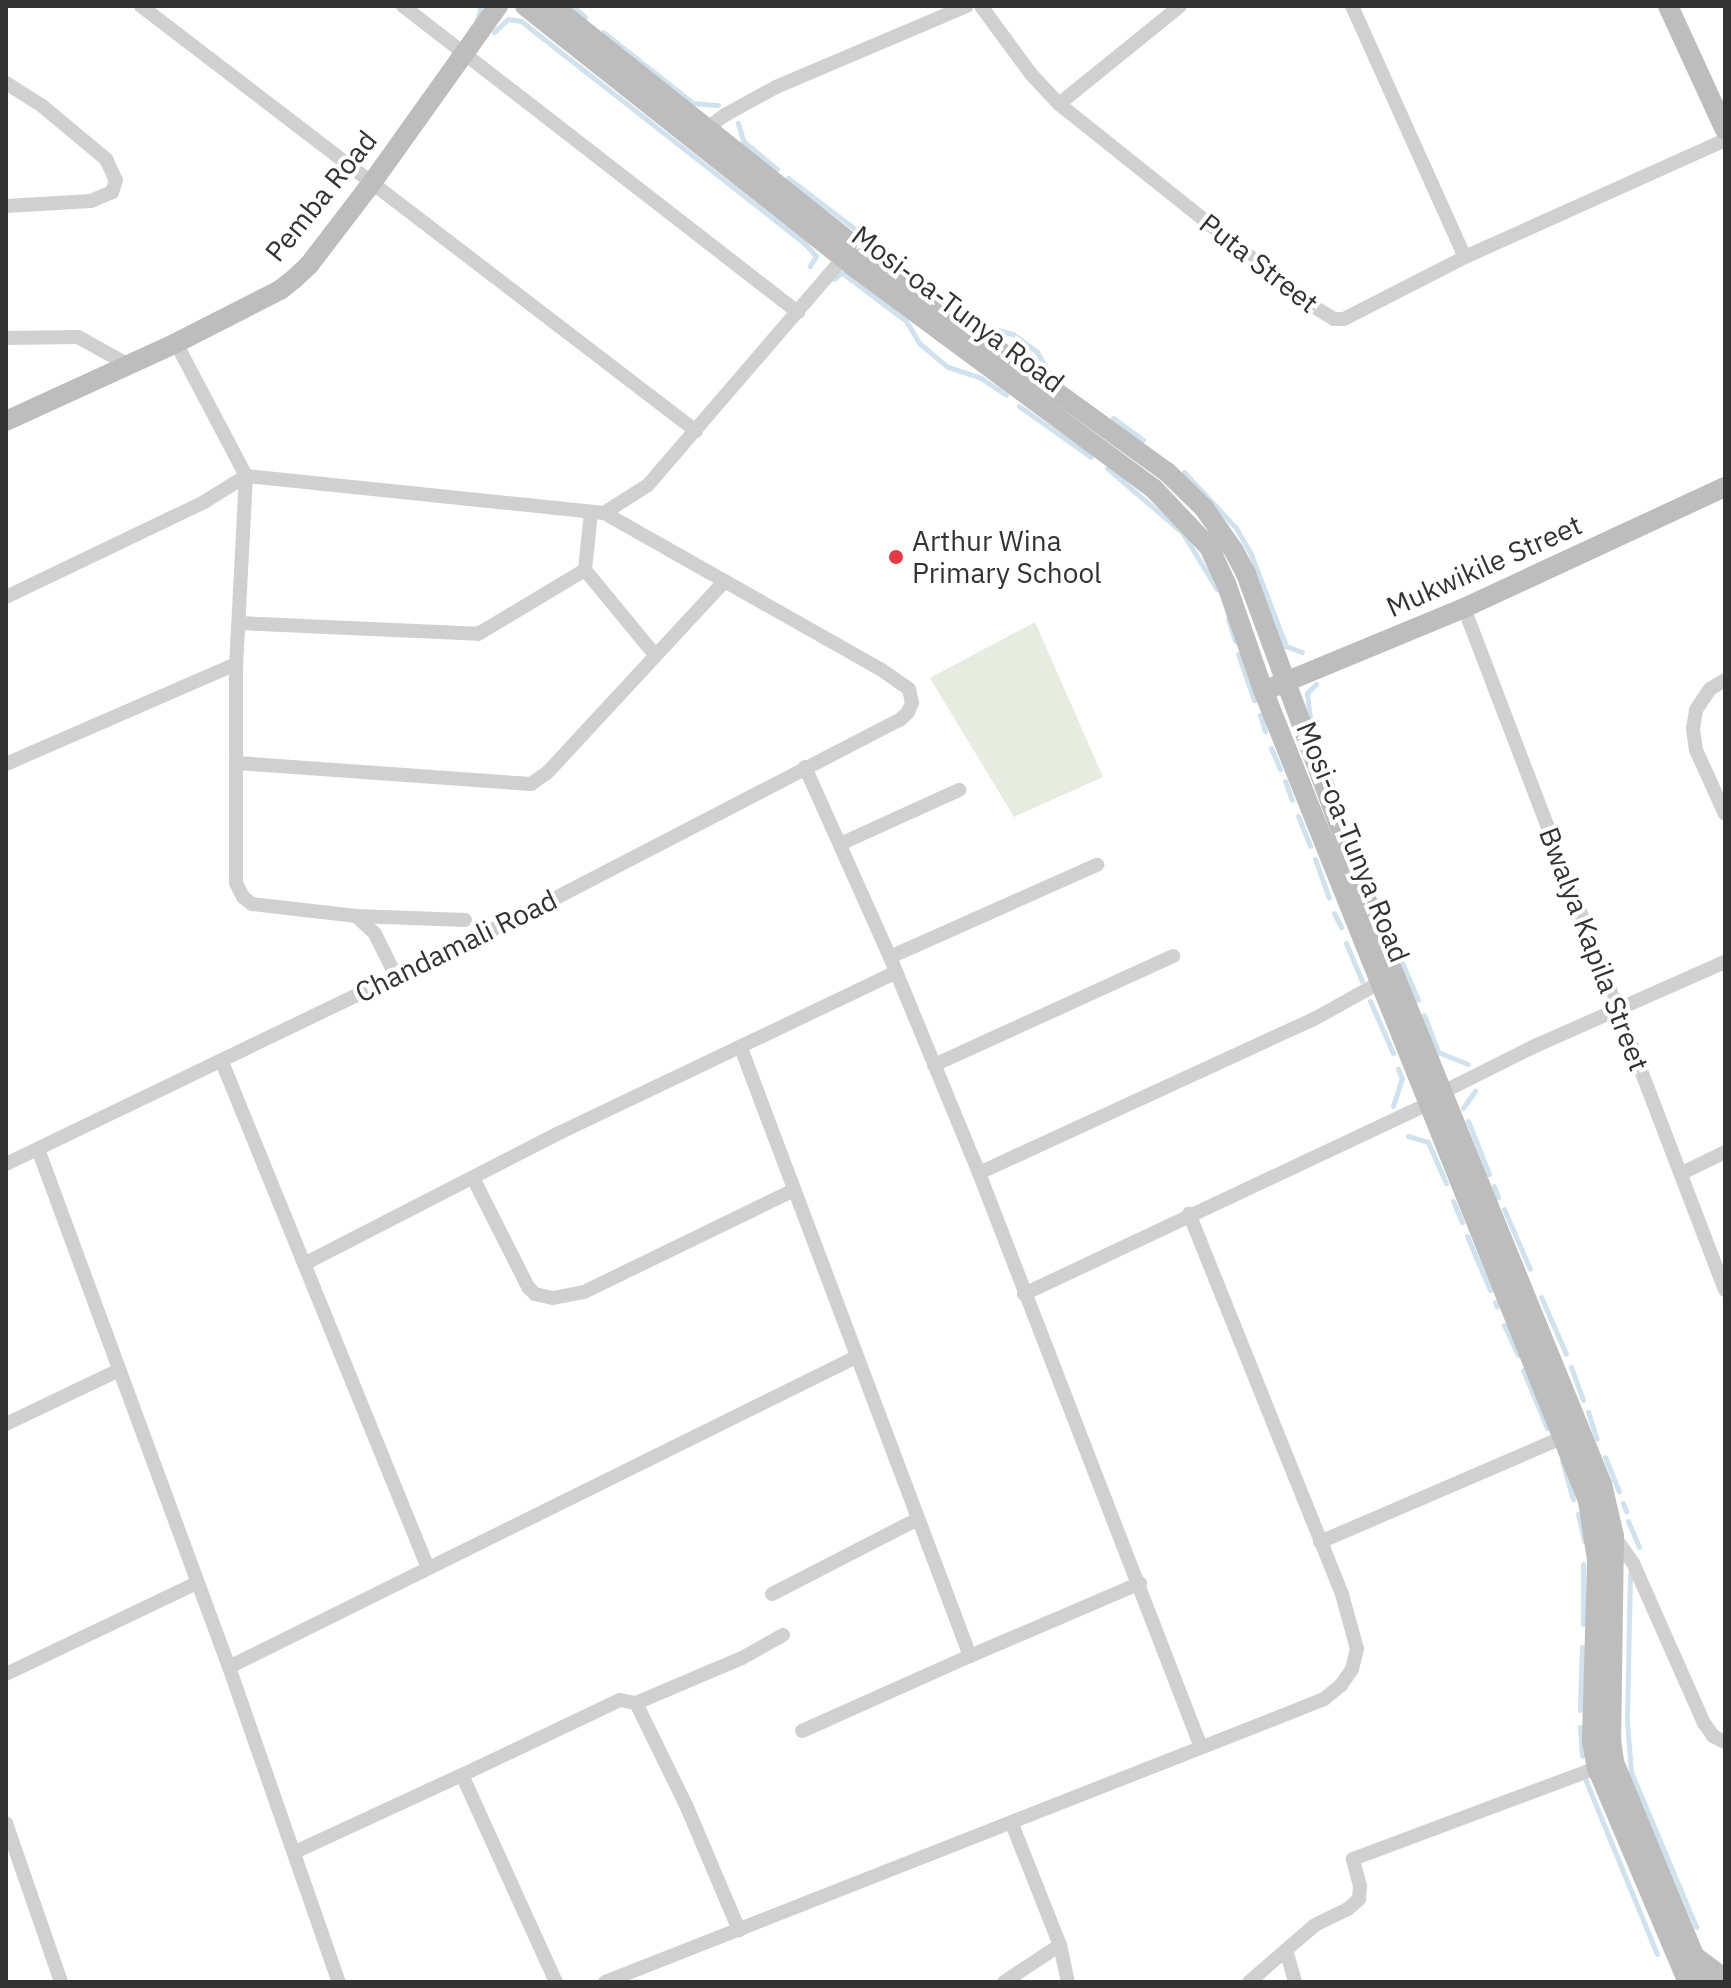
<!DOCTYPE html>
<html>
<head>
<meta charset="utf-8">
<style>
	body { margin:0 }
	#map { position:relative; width:1731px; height:1988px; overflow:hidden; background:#fff; font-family:"IBM Plex Sans",sans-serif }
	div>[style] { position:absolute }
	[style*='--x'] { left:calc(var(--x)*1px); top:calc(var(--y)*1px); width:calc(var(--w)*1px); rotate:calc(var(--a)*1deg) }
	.green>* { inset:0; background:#e6ecdf }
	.stream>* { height:5px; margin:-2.5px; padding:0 2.5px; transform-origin:2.5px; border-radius:2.5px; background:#cfe2ee }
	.street>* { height:14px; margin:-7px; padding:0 7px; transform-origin:7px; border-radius:7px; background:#d0d0d0 }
	.secondary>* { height:20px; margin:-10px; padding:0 10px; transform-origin:10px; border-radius:10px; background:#bdbdbd }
	.dots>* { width:22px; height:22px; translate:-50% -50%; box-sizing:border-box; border:4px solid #fff; border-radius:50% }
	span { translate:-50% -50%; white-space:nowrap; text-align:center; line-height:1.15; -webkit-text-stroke:8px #fff; paint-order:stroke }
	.street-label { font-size:28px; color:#333 }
	.poi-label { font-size:28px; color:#333 }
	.left { translate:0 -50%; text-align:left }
	.frame { position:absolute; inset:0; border:8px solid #333; pointer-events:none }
</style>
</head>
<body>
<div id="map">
	<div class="green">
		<div style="clip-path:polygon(1035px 622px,1103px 777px,1014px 817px,930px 678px)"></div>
	</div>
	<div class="stream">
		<div style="--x:572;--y:6;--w:17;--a:40"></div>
		<div style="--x:477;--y:20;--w:15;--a:-74"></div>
		<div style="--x:494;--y:32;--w:19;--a:-43"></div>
		<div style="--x:508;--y:19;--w:13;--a:9"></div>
		<div style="--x:521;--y:21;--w:361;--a:38.1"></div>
		<div style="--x:805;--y:244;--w:16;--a:47"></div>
		<div style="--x:816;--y:256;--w:12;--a:121"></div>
		<div style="--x:603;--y:32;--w:115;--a:38.3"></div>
		<div style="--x:693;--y:103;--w:25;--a:5"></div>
		<div style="--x:738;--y:123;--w:19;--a:74"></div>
		<div style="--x:743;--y:141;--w:44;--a:39.5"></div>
		<div style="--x:788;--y:178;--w:137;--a:37.3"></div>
		<div style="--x:909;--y:270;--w:28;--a:35"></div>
		<div style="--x:834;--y:279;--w:9;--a:-41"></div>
		<div style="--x:841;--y:273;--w:4;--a:27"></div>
		<div style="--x:845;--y:275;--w:76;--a:37"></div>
		<div style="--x:906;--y:321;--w:26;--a:59"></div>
		<div style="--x:919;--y:343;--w:38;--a:40"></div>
		<div style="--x:948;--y:367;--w:35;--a:18"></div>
		<div style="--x:981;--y:378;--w:30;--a:34"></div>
		<div style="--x:942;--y:294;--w:24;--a:38"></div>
		<div style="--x:972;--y:317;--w:6;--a:39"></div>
		<div style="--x:990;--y:328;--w:24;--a:15"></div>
		<div style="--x:1013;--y:334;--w:30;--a:37"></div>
		<div style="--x:1037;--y:352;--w:23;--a:61"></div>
		<div style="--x:1019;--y:406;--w:88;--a:35.3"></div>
		<div style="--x:1113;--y:418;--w:37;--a:36"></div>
		<div style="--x:1107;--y:468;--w:99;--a:40.5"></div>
		<div style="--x:1182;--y:532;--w:67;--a:58.4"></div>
		<div style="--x:1184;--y:472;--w:76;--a:47.1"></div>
		<div style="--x:1236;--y:528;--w:28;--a:60"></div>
		<div style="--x:1250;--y:552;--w:101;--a:69"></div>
		<div style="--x:1286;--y:646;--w:17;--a:21"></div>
		<div style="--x:1228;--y:619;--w:23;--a:72"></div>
		<div style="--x:1238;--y:654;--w:49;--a:70.8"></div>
		<div style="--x:1260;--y:715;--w:17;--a:73"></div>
		<div style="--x:1310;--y:718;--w:25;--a:-97"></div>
		<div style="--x:1307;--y:693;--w:13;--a:-45"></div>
		<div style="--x:1271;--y:748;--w:23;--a:67"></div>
		<div style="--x:1285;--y:781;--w:20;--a:70"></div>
		<div style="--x:1298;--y:816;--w:32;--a:68"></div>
		<div style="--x:1315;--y:859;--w:41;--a:70.3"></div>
		<div style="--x:1334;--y:913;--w:16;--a:63"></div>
		<div style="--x:1392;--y:939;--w:66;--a:66.9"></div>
		<div style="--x:1346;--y:943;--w:41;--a:67.2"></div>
		<div style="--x:1370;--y:1001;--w:57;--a:66.1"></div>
		<div style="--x:1424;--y:1015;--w:40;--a:69"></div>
		<div style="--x:1438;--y:1052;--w:32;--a:22"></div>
		<div style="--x:1393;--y:1106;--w:28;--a:-72"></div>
		<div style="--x:1402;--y:1079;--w:11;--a:-112"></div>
		<div style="--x:1463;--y:1108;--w:21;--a:-55"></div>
		<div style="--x:1468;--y:1121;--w:57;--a:68.4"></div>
		<div style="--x:1408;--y:1136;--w:21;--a:17"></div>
		<div style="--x:1428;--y:1142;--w:45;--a:66.3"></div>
		<div style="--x:1494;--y:1186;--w:12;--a:70"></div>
		<div style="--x:1453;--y:1201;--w:23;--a:67"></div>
		<div style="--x:1504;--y:1209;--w:65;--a:66.6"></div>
		<div style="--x:1467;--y:1236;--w:59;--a:66.9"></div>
		<div style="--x:1541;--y:1297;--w:62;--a:66.3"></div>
		<div style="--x:1495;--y:1302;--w:5;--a:68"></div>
		<div style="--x:1504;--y:1325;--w:33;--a:65"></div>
		<div style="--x:1571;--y:1367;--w:35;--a:70"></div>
		<div style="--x:1523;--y:1370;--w:63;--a:67.5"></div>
		<div style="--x:1588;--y:1412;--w:28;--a:72"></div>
		<div style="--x:1605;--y:1457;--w:37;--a:68"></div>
		<div style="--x:1562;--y:1461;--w:40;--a:74"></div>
		<div style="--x:1623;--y:1503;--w:9;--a:69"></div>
		<div style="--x:1578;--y:1514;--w:28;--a:77"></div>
		<div style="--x:1628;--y:1521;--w:28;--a:67"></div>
		<div style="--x:1583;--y:1564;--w:60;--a:90"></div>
		<div style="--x:1630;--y:1574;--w:147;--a:91.2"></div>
		<div style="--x:1627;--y:1721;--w:51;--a:85.5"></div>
		<div style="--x:1631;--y:1772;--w:168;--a:67.2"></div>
		<div style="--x:1580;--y:1710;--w:63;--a:-88.2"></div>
		<div style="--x:1580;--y:1727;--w:29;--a:86"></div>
		<div style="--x:1586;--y:1781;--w:187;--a:67.7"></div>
	</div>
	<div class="street">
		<div style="--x:141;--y:6;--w:699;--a:37.44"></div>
		<div style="--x:403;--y:6;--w:500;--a:37.8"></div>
		<div style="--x:981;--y:6;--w:84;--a:53.7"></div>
		<div style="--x:1031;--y:74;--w:41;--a:47"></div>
		<div style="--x:1059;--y:104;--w:322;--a:38.6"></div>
		<div style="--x:1311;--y:305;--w:27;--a:31"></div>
		<div style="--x:1334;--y:319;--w:10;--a:0"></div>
		<div style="--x:1344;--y:319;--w:136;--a:-27.1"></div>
		<div style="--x:1465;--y:257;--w:285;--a:-24.2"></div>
		<div style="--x:1352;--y:6;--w:275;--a:65.8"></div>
		<div style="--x:6;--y:83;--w:41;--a:32.2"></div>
		<div style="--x:41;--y:105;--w:85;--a:39.7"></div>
		<div style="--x:106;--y:159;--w:23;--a:65"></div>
		<div style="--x:116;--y:180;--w:13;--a:108"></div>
		<div style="--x:112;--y:192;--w:23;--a:157"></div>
		<div style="--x:91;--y:201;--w:85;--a:176.6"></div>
		<div style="--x:1059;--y:104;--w:156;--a:-39"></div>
		<div style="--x:701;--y:133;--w:30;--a:-37"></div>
		<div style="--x:725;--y:115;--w:58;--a:-28.8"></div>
		<div style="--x:776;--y:87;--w:207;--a:-23"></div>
		<div style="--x:6;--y:338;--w:72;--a:-0.8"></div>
		<div style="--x:78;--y:337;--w:56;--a:28.9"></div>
		<div style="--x:176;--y:343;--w:150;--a:62.2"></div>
		<div style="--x:246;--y:476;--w:360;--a:5.9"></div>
		<div style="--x:604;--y:513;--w:52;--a:-32.5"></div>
		<div style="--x:648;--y:485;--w:305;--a:-49.3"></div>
		<div style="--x:246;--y:476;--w:188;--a:93"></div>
		<div style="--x:236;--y:664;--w:219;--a:90"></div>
		<div style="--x:236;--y:883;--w:16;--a:63"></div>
		<div style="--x:243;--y:897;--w:11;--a:38"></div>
		<div style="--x:252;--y:904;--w:105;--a:6.6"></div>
		<div style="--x:356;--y:916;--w:26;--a:43"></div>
		<div style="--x:375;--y:934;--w:47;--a:63.4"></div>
		<div style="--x:585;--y:570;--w:110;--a:50.5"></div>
		<div style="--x:6;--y:597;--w:220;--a:-25.6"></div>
		<div style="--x:204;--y:502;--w:49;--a:-31.8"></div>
		<div style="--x:1464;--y:608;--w:730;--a:69.06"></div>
		<div style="--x:239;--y:623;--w:239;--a:2.6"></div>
		<div style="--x:478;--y:634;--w:125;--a:-30.9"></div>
		<div style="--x:585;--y:570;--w:58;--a:-84.1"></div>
		<div style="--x:1725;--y:680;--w:17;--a:149"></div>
		<div style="--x:1710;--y:689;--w:25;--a:124"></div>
		<div style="--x:1696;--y:710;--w:19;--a:99"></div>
		<div style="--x:1693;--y:729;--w:21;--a:82"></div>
		<div style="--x:1696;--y:750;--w:70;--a:65.6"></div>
		<div style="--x:237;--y:763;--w:295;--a:4.1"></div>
		<div style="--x:531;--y:784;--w:19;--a:-35"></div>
		<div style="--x:547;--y:773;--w:260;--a:-47.2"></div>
		<div style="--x:6;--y:764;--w:251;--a:-23.5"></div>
		<div style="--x:805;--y:767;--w:208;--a:65.9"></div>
		<div style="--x:890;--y:957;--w:234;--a:67.6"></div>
		<div style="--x:979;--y:1173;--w:615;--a:68.86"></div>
		<div style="--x:840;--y:844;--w:131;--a:-24.4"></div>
		<div style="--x:356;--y:916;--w:109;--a:2.1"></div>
		<div style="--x:890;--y:957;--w:227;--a:-24"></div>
		<div style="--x:741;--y:1048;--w:650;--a:69.36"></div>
		<div style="--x:970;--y:1656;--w:185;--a:-23.2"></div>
		<div style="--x:222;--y:1062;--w:546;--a:67.85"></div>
		<div style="--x:934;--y:1065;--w:263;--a:-24.5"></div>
		<div style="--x:38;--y:1149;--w:552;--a:69.76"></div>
		<div style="--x:229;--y:1667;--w:334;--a:70.8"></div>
		<div style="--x:6;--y:1164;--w:569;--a:-25.71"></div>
		<div style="--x:519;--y:917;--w:430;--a:-27.4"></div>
		<div style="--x:901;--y:719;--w:10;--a:-45"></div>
		<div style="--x:908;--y:712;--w:10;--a:-66"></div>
		<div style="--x:912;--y:703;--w:14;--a:-102"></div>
		<div style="--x:909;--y:689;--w:35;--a:-145"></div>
		<div style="--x:880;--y:669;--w:317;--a:-150.5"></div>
		<div style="--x:979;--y:1173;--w:369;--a:-24.7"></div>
		<div style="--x:1314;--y:1019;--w:74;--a:-29"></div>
		<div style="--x:1682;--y:1173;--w:48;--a:-26"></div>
		<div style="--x:473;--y:1178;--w:122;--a:63.2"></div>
		<div style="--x:528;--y:1287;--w:10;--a:45"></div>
		<div style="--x:535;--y:1294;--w:18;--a:13"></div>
		<div style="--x:553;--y:1298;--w:32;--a:-11"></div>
		<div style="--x:584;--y:1292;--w:233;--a:-25.9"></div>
		<div style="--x:304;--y:1264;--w:284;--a:-27.2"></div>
		<div style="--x:557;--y:1134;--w:376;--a:-25.5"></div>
		<div style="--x:1024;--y:1294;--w:446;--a:-25.2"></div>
		<div style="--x:1427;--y:1104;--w:20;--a:-37"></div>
		<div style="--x:1443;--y:1092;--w:103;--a:-26.6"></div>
		<div style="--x:1535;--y:1046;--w:208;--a:-23.9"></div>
		<div style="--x:6;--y:1424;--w:125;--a:-25.5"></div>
		<div style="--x:1595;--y:1532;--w:19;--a:12"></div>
		<div style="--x:1614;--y:1536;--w:33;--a:55"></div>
		<div style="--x:1633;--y:1563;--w:175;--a:66.1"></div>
		<div style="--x:1704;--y:1723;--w:16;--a:55"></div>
		<div style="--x:1713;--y:1736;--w:13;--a:27"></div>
		<div style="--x:1320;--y:1542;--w:266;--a:-23.3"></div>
		<div style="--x:772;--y:1594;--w:164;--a:-27.2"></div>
		<div style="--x:229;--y:1667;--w:699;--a:-26.31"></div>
		<div style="--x:6;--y:1674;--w:212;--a:-25.5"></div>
		<div style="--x:636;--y:1703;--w:115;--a:-23"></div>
		<div style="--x:742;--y:1658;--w:47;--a:-29.3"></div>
		<div style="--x:802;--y:1731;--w:184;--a:-24.1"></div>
		<div style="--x:462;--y:1775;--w:175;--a:-25.4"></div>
		<div style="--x:620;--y:1700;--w:16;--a:11"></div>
		<div style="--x:636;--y:1703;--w:114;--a:63.9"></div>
		<div style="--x:686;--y:1805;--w:136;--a:67"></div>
		<div style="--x:6;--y:1823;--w:168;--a:70.9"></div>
		<div style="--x:1012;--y:1824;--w:130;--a:68.4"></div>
		<div style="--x:1060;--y:1945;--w:38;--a:78"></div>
		<div style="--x:295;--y:1852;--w:184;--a:-24.8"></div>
		<div style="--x:462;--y:1775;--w:227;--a:65.6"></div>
		<div style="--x:1286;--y:1950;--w:33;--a:74"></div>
		<div style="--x:605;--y:1982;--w:746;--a:-21.47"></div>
		<div style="--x:1299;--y:1709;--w:27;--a:-22"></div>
		<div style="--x:1324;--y:1699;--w:22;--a:-39"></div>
		<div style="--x:1341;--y:1685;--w:19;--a:-55"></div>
		<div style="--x:1352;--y:1669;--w:21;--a:-76"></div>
		<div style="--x:1357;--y:1649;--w:57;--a:-105.3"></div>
		<div style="--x:1342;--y:1594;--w:410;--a:-111.9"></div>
		<div style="--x:1004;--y:1982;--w:67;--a:-33.5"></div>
		<div style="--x:1249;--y:1982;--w:87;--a:-40.8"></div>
		<div style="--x:1315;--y:1925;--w:37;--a:-26"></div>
		<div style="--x:1348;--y:1909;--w:15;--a:-42"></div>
		<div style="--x:1359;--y:1899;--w:13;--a:-86"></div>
		<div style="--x:1360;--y:1886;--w:28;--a:-105"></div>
		<div style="--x:1353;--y:1859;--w:260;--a:-20.5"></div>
	</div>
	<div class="secondary">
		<div style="--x:525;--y:6;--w:415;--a:38.4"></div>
		<div style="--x:850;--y:264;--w:378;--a:36.5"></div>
		<div style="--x:1154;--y:489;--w:80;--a:46.5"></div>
		<div style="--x:1209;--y:547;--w:40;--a:65"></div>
		<div style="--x:1226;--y:583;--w:113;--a:70.9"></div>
		<div style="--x:1263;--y:690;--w:874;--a:68.16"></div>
		<div style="--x:1588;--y:1501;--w:60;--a:81.3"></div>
		<div style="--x:1597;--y:1560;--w:181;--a:91.6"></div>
		<div style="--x:1592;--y:1741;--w:27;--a:80"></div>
		<div style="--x:1597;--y:1768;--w:233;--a:67"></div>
		<div style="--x:553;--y:6;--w:392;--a:38.5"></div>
		<div style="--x:860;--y:250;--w:379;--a:35.9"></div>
		<div style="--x:1167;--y:472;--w:52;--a:44.2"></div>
		<div style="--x:1204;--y:508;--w:52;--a:55.1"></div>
		<div style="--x:1234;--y:551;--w:26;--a:62"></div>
		<div style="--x:1246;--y:574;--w:429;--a:69.7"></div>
		<div style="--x:1395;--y:976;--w:549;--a:67.83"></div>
		<div style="--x:1602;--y:1484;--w:53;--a:77"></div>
		<div style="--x:1614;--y:1536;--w:204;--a:90.8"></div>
		<div style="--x:1611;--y:1740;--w:22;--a:82"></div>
		<div style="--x:1614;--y:1762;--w:238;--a:67.5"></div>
		<div style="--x:1668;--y:6;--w:136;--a:65.3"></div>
		<div style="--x:6;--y:421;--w:187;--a:-24.6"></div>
		<div style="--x:176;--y:343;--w:117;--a:-27"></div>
		<div style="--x:280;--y:290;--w:18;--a:-38"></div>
		<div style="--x:294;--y:279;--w:21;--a:-43"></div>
		<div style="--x:309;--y:265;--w:102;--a:-52.6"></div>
		<div style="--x:371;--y:184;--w:219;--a:-54.5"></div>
		<div style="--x:1271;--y:688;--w:209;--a:-22.5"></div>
		<div style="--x:1464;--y:608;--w:288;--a:-24.9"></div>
		<div style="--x:1697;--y:1958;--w:35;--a:37"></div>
	</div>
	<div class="dots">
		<div style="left:896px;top:557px;background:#e63946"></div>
	</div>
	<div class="street-label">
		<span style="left:321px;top:196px;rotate:-51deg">Pemba Road</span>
		<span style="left:1259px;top:263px;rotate:38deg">Puta Street</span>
		<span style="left:958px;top:309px;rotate:37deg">Mosi-oa-Tunya Road</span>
		<span style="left:1484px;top:566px;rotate:-24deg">Mukwikile Street</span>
		<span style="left:1353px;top:842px;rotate:68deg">Mosi-oa-Tunya Road</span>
		<span style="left:456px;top:946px;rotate:-26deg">Chandamali Road</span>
		<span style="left:1594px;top:949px;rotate:69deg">Bwalya Kapila Street</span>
	</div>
	<div class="poi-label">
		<span class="left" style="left:912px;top:557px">Arthur Wina<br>Primary School</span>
	</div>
	<div class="frame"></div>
</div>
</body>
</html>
